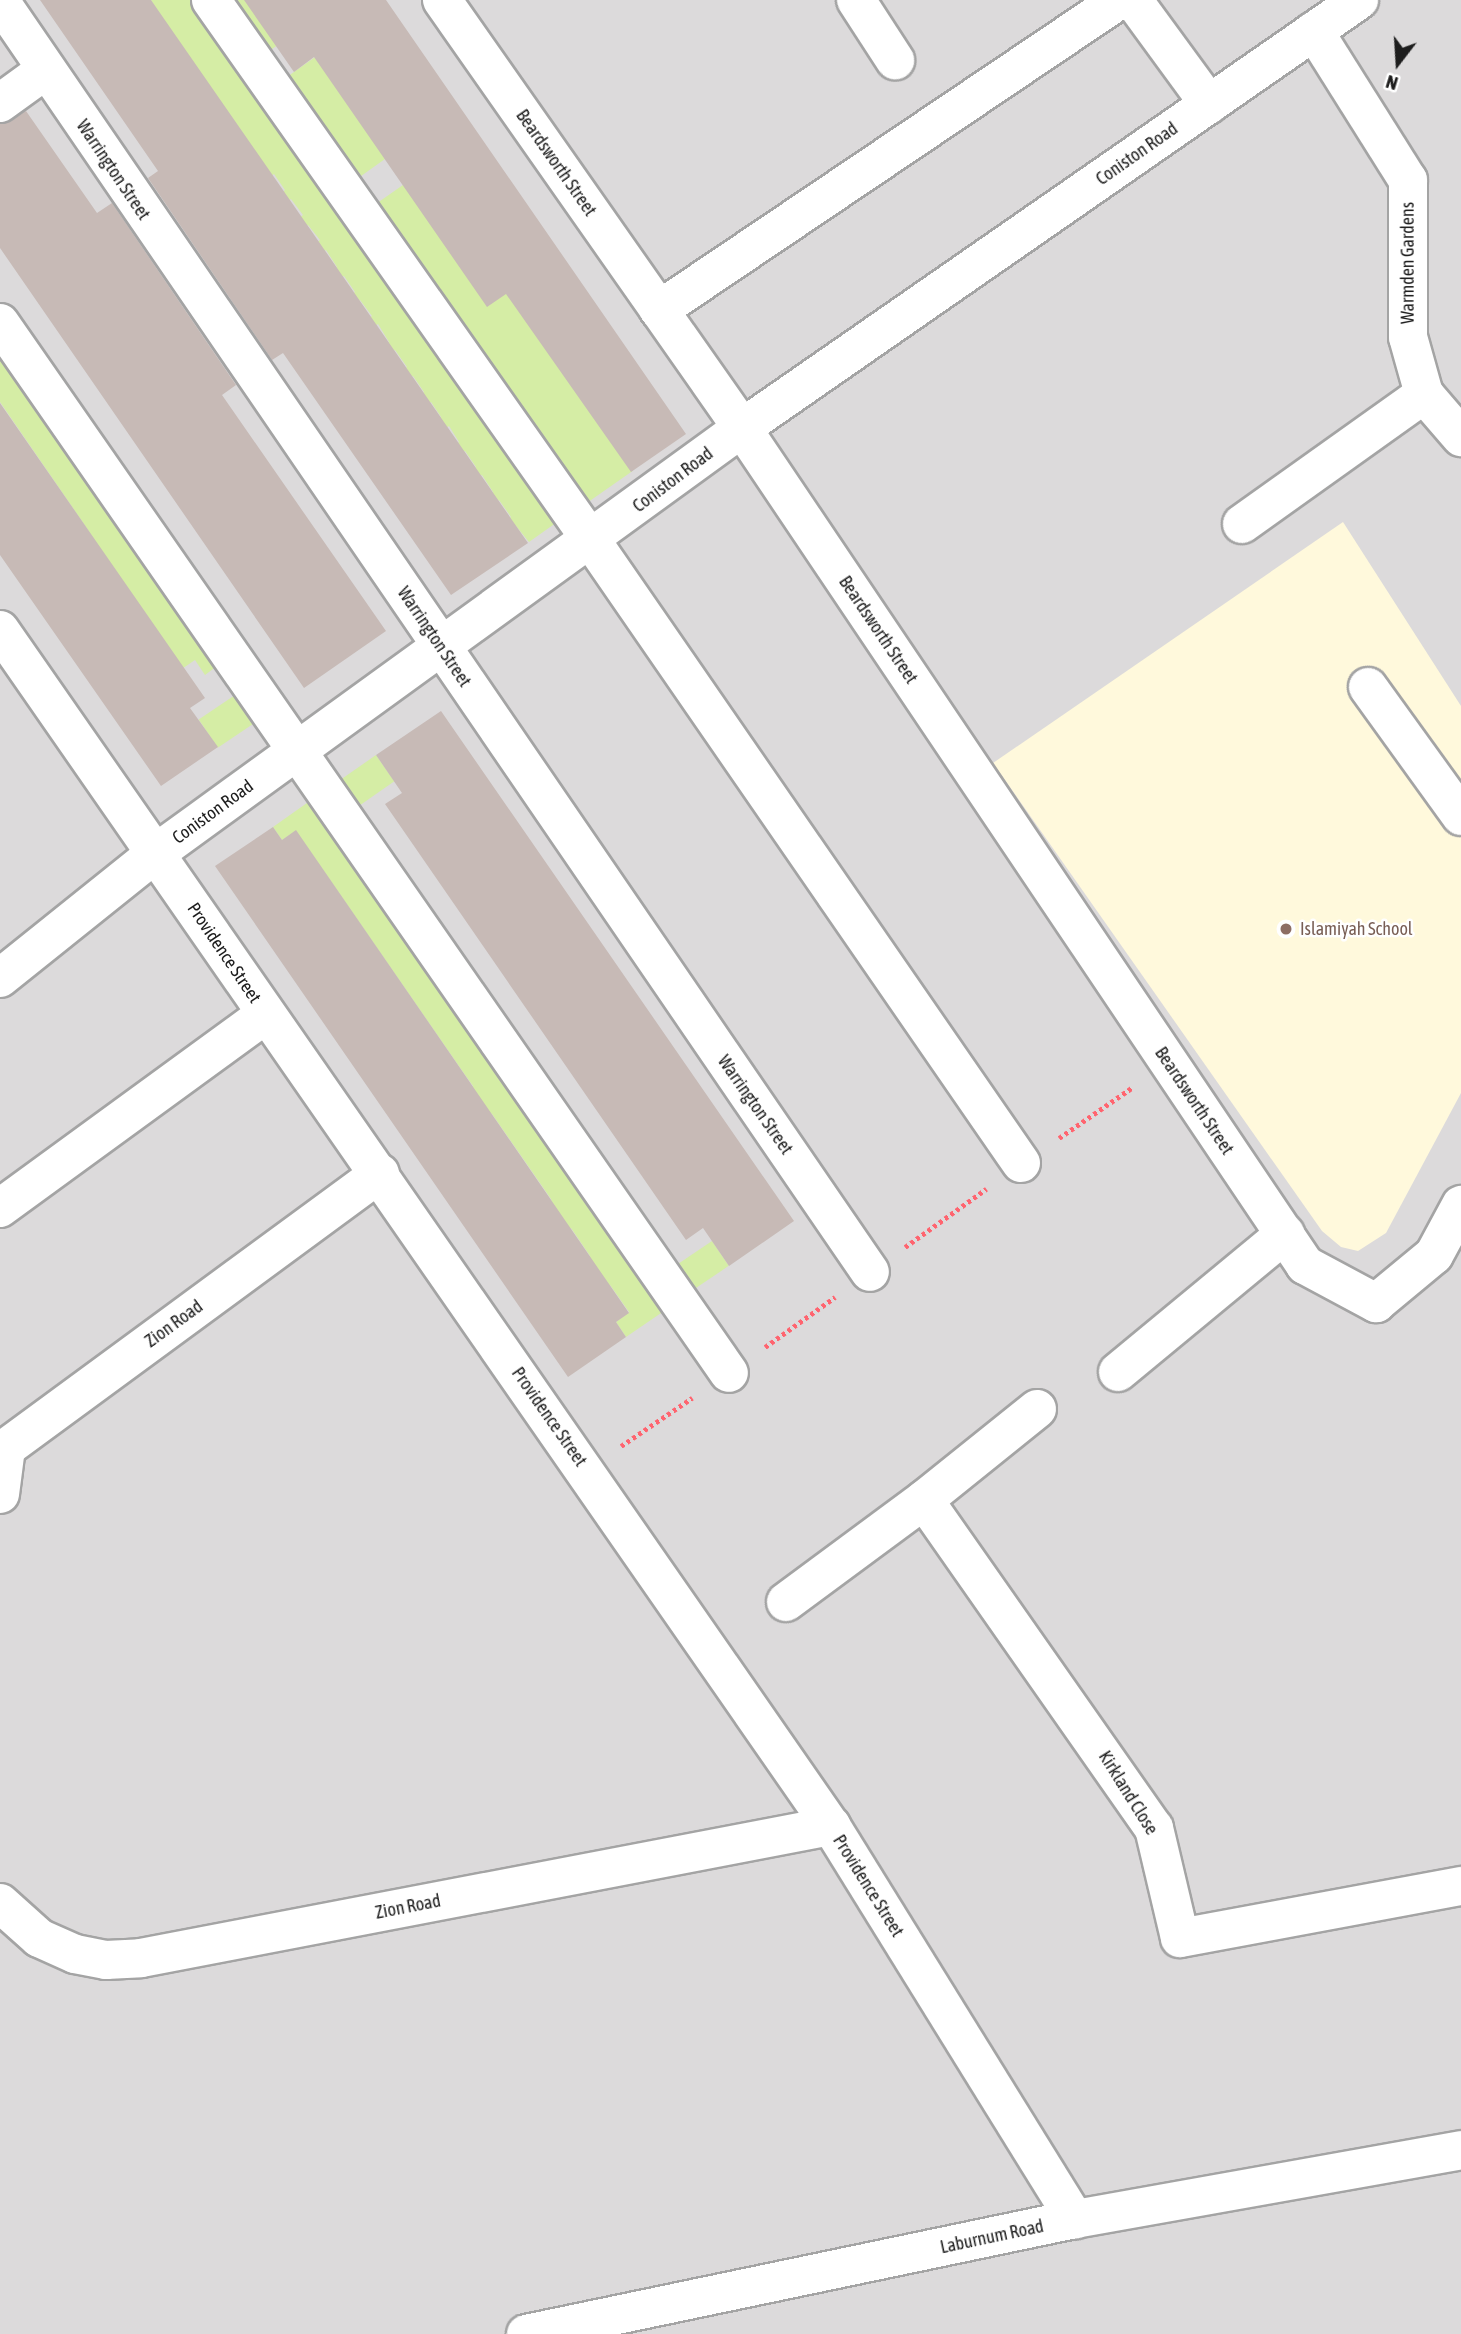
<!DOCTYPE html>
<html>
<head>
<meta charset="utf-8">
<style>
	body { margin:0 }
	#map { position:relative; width:1461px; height:2334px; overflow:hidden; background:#efe9e3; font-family:"Asap Condensed",sans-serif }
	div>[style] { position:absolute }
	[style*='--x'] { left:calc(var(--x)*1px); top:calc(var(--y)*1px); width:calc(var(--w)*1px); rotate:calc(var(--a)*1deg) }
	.residential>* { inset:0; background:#dcdadb; transform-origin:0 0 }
	.education>* { inset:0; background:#fff9dc }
	.grass>* { inset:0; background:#d5eda5; transform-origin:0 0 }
	.building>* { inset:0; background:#c7bab6 }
	.path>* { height:4.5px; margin-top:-2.25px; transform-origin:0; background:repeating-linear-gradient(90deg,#ff646f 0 3.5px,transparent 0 7px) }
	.roads { filter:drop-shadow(2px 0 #a4a4a4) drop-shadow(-2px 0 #a4a4a4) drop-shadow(0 2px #a4a4a4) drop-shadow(0 -2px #a4a4a4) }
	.minor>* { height:38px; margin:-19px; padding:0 19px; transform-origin:19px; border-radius:19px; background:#fff }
	.dots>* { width:19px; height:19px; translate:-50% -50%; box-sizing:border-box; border:4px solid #fff; border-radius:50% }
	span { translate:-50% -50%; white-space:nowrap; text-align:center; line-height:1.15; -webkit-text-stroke:5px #fff; paint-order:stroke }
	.street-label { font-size:18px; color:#1d1d1d }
	.education-label { font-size:18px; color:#785e54 }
	.left { translate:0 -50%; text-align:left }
	.north { position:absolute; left:1363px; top:28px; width:70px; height:70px; -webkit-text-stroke:5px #fff; paint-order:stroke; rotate:197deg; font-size:19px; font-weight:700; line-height:28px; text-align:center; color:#1d1d1d }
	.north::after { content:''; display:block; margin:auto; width:24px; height:32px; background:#1d1d1d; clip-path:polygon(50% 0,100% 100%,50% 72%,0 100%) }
</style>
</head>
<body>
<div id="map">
	<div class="residential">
		<div style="left:0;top:0;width:1461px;height:2334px"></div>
	</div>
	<div class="education">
		<div style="clip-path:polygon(1343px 522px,1461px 706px,1461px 1093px,1386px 1233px,1358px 1251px,1341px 1247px,1322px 1231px,993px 763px)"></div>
	</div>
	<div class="grass">
		<div style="clip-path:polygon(151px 0,201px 0,560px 520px,529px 542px,516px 526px,498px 538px,493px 530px,511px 517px,499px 500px,481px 512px,476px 505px,493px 492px,482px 475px,464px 487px,458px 480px,476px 467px,465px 451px,447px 463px,441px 455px,459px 442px,449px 426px,430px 438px,423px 429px,441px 417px,431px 402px,413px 414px,406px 404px,424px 392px,413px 376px,395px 388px,389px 379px,407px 367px,395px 350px,377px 362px,371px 354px,389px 342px,378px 324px,359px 336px,354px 329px,372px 316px,360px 300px,342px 312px,337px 304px,355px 292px,344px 276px,326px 288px,319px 279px,337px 267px,326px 250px,308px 262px,302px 254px,320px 240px,308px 225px,290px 237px,285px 228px,303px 215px,291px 199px,273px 212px,267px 204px,285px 190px,274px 174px,256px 187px)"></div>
		<div style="clip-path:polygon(229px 0,247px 0,318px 18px,266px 53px)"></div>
		<div style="clip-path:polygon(335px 43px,385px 159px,354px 181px,284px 79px)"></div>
		<div style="left:423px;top:171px;width:366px;height:62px;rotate:55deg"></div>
		<div style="clip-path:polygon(0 343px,221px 663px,205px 675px,195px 660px,170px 677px,88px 530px,0 402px)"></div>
		<div style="left:241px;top:691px;width:34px;height:51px;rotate:56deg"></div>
		<div style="left:376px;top:755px;width:32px;height:49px;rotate:55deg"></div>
		<div style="clip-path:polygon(314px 798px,667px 1309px,626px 1337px,616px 1322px,629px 1312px,610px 1285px,596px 1294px,590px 1256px,571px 1228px,557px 1237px,551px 1199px,492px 1114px,459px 1096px,473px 1086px,463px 1072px,296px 831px,282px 840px,273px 827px)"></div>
		<div style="left:712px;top:1241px;width:30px;height:50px;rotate:56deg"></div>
	</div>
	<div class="building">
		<div style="clip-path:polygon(40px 0,151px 0,528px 543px,451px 595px,283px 353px,272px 360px,148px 178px,158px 171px)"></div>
		<div style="clip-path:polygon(244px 0,386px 0,686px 434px,631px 472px,506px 294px,487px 307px,314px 57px,294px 72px)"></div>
		<div style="clip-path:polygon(26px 111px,97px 213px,112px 203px,236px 385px,222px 395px,386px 631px,304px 688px,0 248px,0 124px)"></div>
		<div style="clip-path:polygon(0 403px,205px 698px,190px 708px,218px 747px,161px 786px,0 555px)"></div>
		<div style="clip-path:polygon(441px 711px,794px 1221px,729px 1266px,703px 1228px,686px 1240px,385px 804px,402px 793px,376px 755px)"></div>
		<div style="clip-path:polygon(273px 827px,282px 840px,296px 830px,629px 1313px,616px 1322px,626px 1337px,568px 1377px,215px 866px)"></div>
	</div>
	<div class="path">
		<div style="--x:1059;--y:1138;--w:90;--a:-34.6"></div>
		<div style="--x:905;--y:1247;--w:100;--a:-35.6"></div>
		<div style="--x:765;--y:1347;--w:86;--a:-35.5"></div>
		<div style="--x:621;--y:1446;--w:86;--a:-34.1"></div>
	</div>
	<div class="roads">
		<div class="minor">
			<div style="--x:211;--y:0;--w:660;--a:54.87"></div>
			<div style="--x:591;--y:540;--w:757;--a:55.39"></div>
			<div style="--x:442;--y:0;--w:523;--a:54.97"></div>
			<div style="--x:742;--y:428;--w:1009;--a:56.07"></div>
			<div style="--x:1305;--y:1265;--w:81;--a:28.2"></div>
			<div style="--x:1376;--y:1303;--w:75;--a:-39.6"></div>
			<div style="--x:1434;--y:1255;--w:57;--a:-61.6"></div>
			<div style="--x:856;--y:0;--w:72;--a:57"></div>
			<div style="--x:1133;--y:0;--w:129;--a:53.8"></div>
			<div style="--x:0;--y:1;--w:1540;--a:55.61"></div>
			<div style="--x:1314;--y:31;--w:176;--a:57.8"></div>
			<div style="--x:1408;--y:180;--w:157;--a:90"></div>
			<div style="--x:1408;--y:337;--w:59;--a:74.3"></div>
			<div style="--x:1424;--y:394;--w:57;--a:49.3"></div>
			<div style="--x:0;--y:103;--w:54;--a:-36"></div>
			<div style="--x:659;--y:310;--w:555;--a:-33.98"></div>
			<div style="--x:0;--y:323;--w:1278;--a:55.23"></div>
			<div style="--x:1242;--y:524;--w:224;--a:-35.5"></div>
			<div style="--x:0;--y:630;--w:1456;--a:55.21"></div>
			<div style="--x:831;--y:1826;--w:463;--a:58.2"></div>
			<div style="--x:1368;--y:687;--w:159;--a:54.2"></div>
			<div style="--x:0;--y:978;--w:200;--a:-38.7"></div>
			<div style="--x:156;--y:853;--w:724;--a:-35.95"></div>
			<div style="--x:742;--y:428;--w:751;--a:-34.75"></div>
			<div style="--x:0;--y:1208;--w:329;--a:-36.1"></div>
			<div style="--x:1118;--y:1372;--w:217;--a:-39.6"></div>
			<div style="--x:1037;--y:1409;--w:145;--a:141.2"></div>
			<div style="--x:924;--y:1500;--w:401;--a:55"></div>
			<div style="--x:1154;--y:1828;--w:113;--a:76.7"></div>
			<div style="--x:1180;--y:1938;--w:286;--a:-10.5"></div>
			<div style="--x:0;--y:1494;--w:46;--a:-82.6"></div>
			<div style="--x:6;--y:1448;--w:464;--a:-36.3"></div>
			<div style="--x:786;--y:1602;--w:172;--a:-36.5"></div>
			<div style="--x:0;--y:1903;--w:52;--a:41.9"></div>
			<div style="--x:39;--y:1938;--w:39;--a:24"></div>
			<div style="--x:75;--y:1954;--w:32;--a:11"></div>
			<div style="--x:106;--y:1960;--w:35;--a:-3"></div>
			<div style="--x:141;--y:1958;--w:703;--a:-10.83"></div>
			<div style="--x:526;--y:2334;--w:561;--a:-11.83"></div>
			<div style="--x:1075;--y:2219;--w:392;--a:-10.1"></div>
		</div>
	</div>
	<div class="dots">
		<div style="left:1286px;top:929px;background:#8d6e63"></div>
	</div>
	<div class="street-label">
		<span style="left:1137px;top:154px;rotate:-35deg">Coniston Road</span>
		<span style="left:556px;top:163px;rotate:55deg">Beardsworth Street</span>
		<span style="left:113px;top:170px;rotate:56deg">Warrington Street</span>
		<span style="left:1408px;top:263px;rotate:-90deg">Warmden Gardens</span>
		<span style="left:673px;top:480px;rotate:-37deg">Coniston Road</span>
		<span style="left:878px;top:630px;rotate:56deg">Beardsworth Street</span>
		<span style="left:434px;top:637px;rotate:56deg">Warrington Street</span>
		<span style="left:213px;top:812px;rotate:-36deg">Coniston Road</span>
		<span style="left:224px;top:953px;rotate:56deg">Providence Street</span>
		<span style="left:1194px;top:1101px;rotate:56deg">Beardsworth Street</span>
		<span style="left:755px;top:1105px;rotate:55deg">Warrington Street</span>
		<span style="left:174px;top:1324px;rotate:-36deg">Zion Road</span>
		<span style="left:549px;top:1417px;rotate:55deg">Providence Street</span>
		<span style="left:1128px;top:1793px;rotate:58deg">Kirkland Close</span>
		<span style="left:868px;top:1886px;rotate:58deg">Providence Street</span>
		<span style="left:408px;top:1907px;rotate:-11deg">Zion Road</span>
		<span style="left:992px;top:2237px;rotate:-12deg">Laburnum Road</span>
	</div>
	<div class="education-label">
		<span class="left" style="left:1300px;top:929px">Islamiyah School</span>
	</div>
	<div class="north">N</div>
</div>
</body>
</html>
